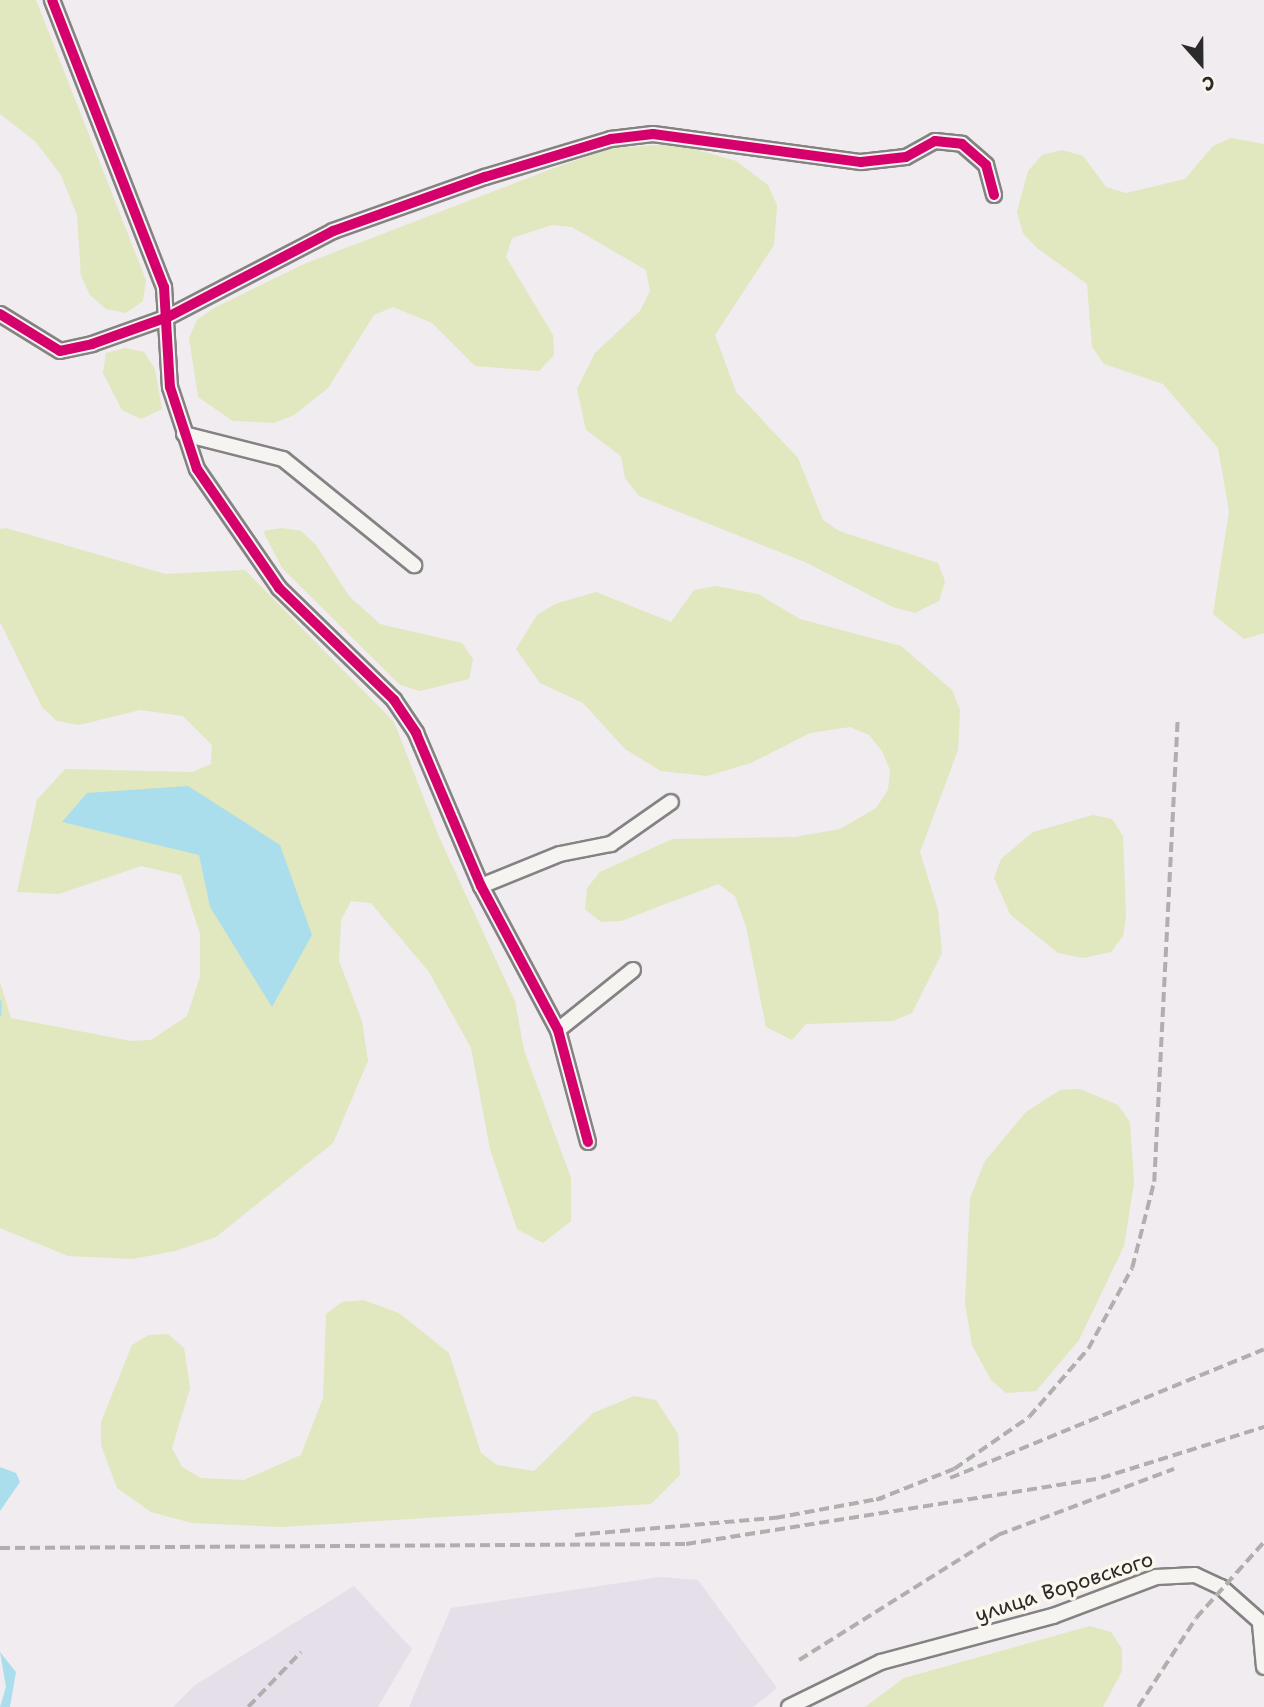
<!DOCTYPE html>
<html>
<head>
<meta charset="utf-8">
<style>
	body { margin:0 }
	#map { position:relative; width:1264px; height:1707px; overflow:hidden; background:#f0ecef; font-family:"Shantell Sans",sans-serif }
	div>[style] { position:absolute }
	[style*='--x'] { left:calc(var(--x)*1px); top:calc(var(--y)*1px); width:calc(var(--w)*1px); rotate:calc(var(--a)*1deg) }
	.built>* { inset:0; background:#e5dfe9 }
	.green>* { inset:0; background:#e1e7be }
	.water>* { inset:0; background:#aadeec }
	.stream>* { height:3.5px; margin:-1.75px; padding:0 1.75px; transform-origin:1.75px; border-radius:1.75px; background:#aadeec }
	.roads { filter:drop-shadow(2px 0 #848283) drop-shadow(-2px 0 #848283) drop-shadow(0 2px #848283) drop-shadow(0 -2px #848283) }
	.minor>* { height:14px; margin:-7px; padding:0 7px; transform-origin:7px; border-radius:7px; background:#f5f4f1 }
	.rail>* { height:3.5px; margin-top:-1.75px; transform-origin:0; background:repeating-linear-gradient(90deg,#b0afae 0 10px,transparent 0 15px) }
	.cycleway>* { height:10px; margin:-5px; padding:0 5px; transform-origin:5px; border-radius:5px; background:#d6006c }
	span { translate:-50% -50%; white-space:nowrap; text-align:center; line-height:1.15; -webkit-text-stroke:7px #fbf7ec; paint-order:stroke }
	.street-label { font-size:21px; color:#2b2b2b }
	.north { position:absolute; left:1166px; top:28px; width:70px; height:70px; -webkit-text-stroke:5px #fbf7ec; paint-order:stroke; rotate:159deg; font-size:19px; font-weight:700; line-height:28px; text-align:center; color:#2b2b2b }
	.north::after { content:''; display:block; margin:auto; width:24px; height:32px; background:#2b2b2b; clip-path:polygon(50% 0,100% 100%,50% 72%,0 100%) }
</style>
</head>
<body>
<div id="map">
	<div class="built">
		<div style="clip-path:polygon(660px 1577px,698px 1580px,777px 1688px,753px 1707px,409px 1707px,451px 1608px)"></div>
		<div style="clip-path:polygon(354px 1586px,412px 1649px,378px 1707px,173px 1707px,195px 1685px)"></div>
	</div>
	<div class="green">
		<div style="clip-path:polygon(0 0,36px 0,146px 280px,143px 301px,126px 313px,106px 309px,90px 295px,81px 276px,77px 215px,61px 175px,35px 141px,0 114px)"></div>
		<div style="clip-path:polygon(1231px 138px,1264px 144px,1264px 633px,1244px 639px,1213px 614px,1229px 511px,1218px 448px,1163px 384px,1104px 364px,1092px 347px,1087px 284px,1037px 248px,1023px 233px,1017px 212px,1028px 171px,1042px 155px,1062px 150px,1083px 156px,1106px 187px,1126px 193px,1185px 179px,1213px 146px)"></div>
		<div style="clip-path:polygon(677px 144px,736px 161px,768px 185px,777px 205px,774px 245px,715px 335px,736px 392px,798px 458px,823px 520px,839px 531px,938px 563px,945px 581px,939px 601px,915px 613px,893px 607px,805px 562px,639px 496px,625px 478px,621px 456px,586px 430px,577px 389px,595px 353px,640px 311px,650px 291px,646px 270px,572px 227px,552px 225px,512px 238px,506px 257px,553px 335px,554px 355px,539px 371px,475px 366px,432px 323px,393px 307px,374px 315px,328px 388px,294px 415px,274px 423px,233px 421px,198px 397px,189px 338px,197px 320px,214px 308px,304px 264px,557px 167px,613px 148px)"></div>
		<div style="clip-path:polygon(125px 348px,144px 352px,155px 369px,162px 409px,141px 419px,122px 410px,103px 373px,106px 353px)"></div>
		<div style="clip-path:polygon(6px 528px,165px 574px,245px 570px,394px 722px,439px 837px,515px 1001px,524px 1050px,571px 1178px,571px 1221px,543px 1243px,517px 1229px,490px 1149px,471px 1048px,429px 972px,371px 903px,351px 901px,341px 920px,339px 961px,362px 1021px,368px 1061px,333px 1143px,216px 1237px,175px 1251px,132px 1259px,68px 1256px,0 1228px,0 982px,11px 1018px,131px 1041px,151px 1040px,187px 1016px,200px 977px,200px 934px,181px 875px,141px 866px,59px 894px,17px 892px,37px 800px,65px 769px,192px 772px,211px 764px,212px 745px,183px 716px,140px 710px,79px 725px,57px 721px,42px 707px,0 622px,0 529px)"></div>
		<div style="clip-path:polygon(282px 528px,301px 531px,316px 545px,349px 596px,380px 624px,462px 643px,473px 659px,469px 679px,420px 691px,400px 685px,282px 568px,263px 531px)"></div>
		<div style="clip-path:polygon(716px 586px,758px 594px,800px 619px,901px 646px,952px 690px,960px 710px,958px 750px,920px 852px,938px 910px,942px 953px,912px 1013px,892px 1021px,806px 1024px,792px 1040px,766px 1027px,746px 926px,735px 896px,718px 884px,621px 921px,601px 922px,585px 909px,587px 888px,600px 872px,672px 839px,795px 837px,840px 829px,876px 808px,888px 790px,890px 770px,882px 751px,869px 735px,850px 727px,810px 733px,751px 763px,707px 776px,661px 771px,625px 749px,583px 703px,540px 683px,516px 649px,537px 615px,555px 604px,596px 592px,671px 622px,694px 590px)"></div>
		<div style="clip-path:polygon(1093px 815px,1112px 819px,1123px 836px,1126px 916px,1123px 936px,1111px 952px,1083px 958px,1058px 953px,1010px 914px,994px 878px,1001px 859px,1033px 832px)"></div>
		<div style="clip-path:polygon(1080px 1089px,1118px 1105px,1130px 1122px,1134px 1183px,1124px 1246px,1079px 1340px,1036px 1391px,1006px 1393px,991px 1380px,972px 1345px,965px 1303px,970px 1198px,985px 1161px,1026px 1112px,1060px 1090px)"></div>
		<div style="clip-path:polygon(363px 1300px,399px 1313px,449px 1353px,481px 1453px,497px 1465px,534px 1471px,593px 1413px,634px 1396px,656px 1400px,678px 1434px,680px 1475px,651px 1504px,282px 1527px,192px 1523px,151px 1512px,117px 1488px,101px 1445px,101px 1422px,132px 1345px,149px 1335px,168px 1334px,184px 1348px,190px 1388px,172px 1448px,182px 1467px,201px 1478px,244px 1480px,301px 1455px,323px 1398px,326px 1314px,342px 1302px)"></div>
		<div style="clip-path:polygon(1090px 1626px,1111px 1632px,1122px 1649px,1122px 1671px,1103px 1707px,865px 1707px,904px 1678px)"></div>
	</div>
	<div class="water">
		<div style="clip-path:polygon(188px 786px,280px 845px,312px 935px,272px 1007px,210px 907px,199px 855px,62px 822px,87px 793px)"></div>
		<div style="clip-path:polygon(0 1467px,16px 1473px,20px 1482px,0 1511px)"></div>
		<div style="clip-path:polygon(0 1652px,16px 1672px,10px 1707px,0 1707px,6px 1687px)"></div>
	</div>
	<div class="stream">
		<div style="--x:0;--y:1002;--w:12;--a:90"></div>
	</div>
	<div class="roads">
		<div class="minor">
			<div style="--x:52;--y:0;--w:308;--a:68.7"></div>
			<div style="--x:164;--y:287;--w:100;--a:86.6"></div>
			<div style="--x:170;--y:387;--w:86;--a:71.8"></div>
			<div style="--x:197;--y:469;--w:145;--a:55.4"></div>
			<div style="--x:279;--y:588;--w:161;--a:44.2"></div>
			<div style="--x:394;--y:700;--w:40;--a:56"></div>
			<div style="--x:416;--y:733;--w:166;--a:67"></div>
			<div style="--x:481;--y:886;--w:163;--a:61.9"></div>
			<div style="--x:558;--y:1030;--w:116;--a:75"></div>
			<div style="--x:0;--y:314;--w:70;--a:31.7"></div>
			<div style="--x:60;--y:351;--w:33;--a:-12"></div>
			<div style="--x:92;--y:344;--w:81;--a:-19.6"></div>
			<div style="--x:168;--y:317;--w:186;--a:-27.5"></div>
			<div style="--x:333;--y:231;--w:161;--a:-19.6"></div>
			<div style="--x:485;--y:177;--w:132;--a:-16.8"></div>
			<div style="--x:611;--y:139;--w:42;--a:-6.8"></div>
			<div style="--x:653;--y:134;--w:210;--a:7.7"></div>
			<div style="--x:861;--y:162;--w:45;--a:-6.3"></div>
			<div style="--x:906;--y:157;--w:33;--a:-29"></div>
			<div style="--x:935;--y:141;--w:27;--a:6"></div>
			<div style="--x:962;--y:144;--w:32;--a:41"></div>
			<div style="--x:986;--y:165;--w:31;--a:75"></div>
			<div style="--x:184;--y:434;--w:102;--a:14.2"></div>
			<div style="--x:283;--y:459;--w:169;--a:39"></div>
			<div style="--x:481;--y:886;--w:85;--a:-22.1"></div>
			<div style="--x:560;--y:854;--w:52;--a:-11.1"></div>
			<div style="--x:611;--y:844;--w:73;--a:-35"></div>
			<div style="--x:558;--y:1030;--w:96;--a:-38.7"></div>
			<div style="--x:1260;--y:1624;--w:43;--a:84.7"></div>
			<div style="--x:789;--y:1707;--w:102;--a:-26.1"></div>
			<div style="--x:881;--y:1662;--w:178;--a:-15"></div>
			<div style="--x:1053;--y:1616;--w:110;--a:-20.7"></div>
			<div style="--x:1156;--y:1577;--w:39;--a:-3"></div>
			<div style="--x:1195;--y:1575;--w:29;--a:25"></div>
			<div style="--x:1221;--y:1587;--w:57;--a:41.5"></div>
		</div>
	</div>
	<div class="rail">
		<div style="--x:950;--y:1478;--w:339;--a:-22.3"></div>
		<div style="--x:876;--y:1500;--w:84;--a:-21.7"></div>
		<div style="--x:954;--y:1469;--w:91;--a:-34.7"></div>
		<div style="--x:1029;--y:1417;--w:90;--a:-49.1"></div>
		<div style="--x:1088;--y:1349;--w:92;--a:-61.5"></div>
		<div style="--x:1132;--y:1268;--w:89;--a:-75.7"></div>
		<div style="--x:1154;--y:1182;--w:462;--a:-87.1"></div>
		<div style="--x:575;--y:1535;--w:201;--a:-4.9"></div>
		<div style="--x:775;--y:1518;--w:110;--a:-10.5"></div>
		<div style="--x:0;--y:1548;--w:686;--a:-0.33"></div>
		<div style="--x:686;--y:1544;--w:420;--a:-9"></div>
		<div style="--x:1101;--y:1478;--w:171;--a:-17.4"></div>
		<div style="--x:799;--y:1660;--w:235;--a:-32.1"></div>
		<div style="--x:998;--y:1535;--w:188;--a:-20.6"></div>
		<div style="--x:248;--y:1707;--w:76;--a:-46.1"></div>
		<div style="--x:1138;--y:1707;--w:106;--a:-56.9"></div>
		<div style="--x:1196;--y:1618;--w:102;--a:-48.2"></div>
	</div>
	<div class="cycleway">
		<div style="--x:52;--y:0;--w:308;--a:68.7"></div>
		<div style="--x:164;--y:287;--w:100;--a:86.6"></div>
		<div style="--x:170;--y:387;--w:86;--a:71.8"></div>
		<div style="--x:197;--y:469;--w:145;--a:55.4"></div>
		<div style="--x:279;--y:588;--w:161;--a:44.2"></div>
		<div style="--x:394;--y:700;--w:40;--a:56"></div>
		<div style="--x:416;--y:733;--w:166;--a:67"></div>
		<div style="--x:481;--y:886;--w:163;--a:61.9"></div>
		<div style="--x:558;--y:1030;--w:116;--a:75"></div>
		<div style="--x:0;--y:314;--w:70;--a:31.7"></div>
		<div style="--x:60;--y:351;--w:33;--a:-12"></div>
		<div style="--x:92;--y:344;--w:81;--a:-19.6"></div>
		<div style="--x:168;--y:317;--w:186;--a:-27.5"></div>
		<div style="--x:333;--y:231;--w:161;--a:-19.6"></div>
		<div style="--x:485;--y:177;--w:132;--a:-16.8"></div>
		<div style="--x:611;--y:139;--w:42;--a:-6.8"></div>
		<div style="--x:653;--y:134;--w:210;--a:7.7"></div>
		<div style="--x:861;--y:162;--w:45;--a:-6.3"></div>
		<div style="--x:906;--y:157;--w:33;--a:-29"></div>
		<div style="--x:935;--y:141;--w:27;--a:6"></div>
		<div style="--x:962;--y:144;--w:32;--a:41"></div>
		<div style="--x:986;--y:165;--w:31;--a:75"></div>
	</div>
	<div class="street-label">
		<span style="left:1064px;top:1587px;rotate:-18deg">улица Воровского</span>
	</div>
	<div class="north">С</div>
</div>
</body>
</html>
